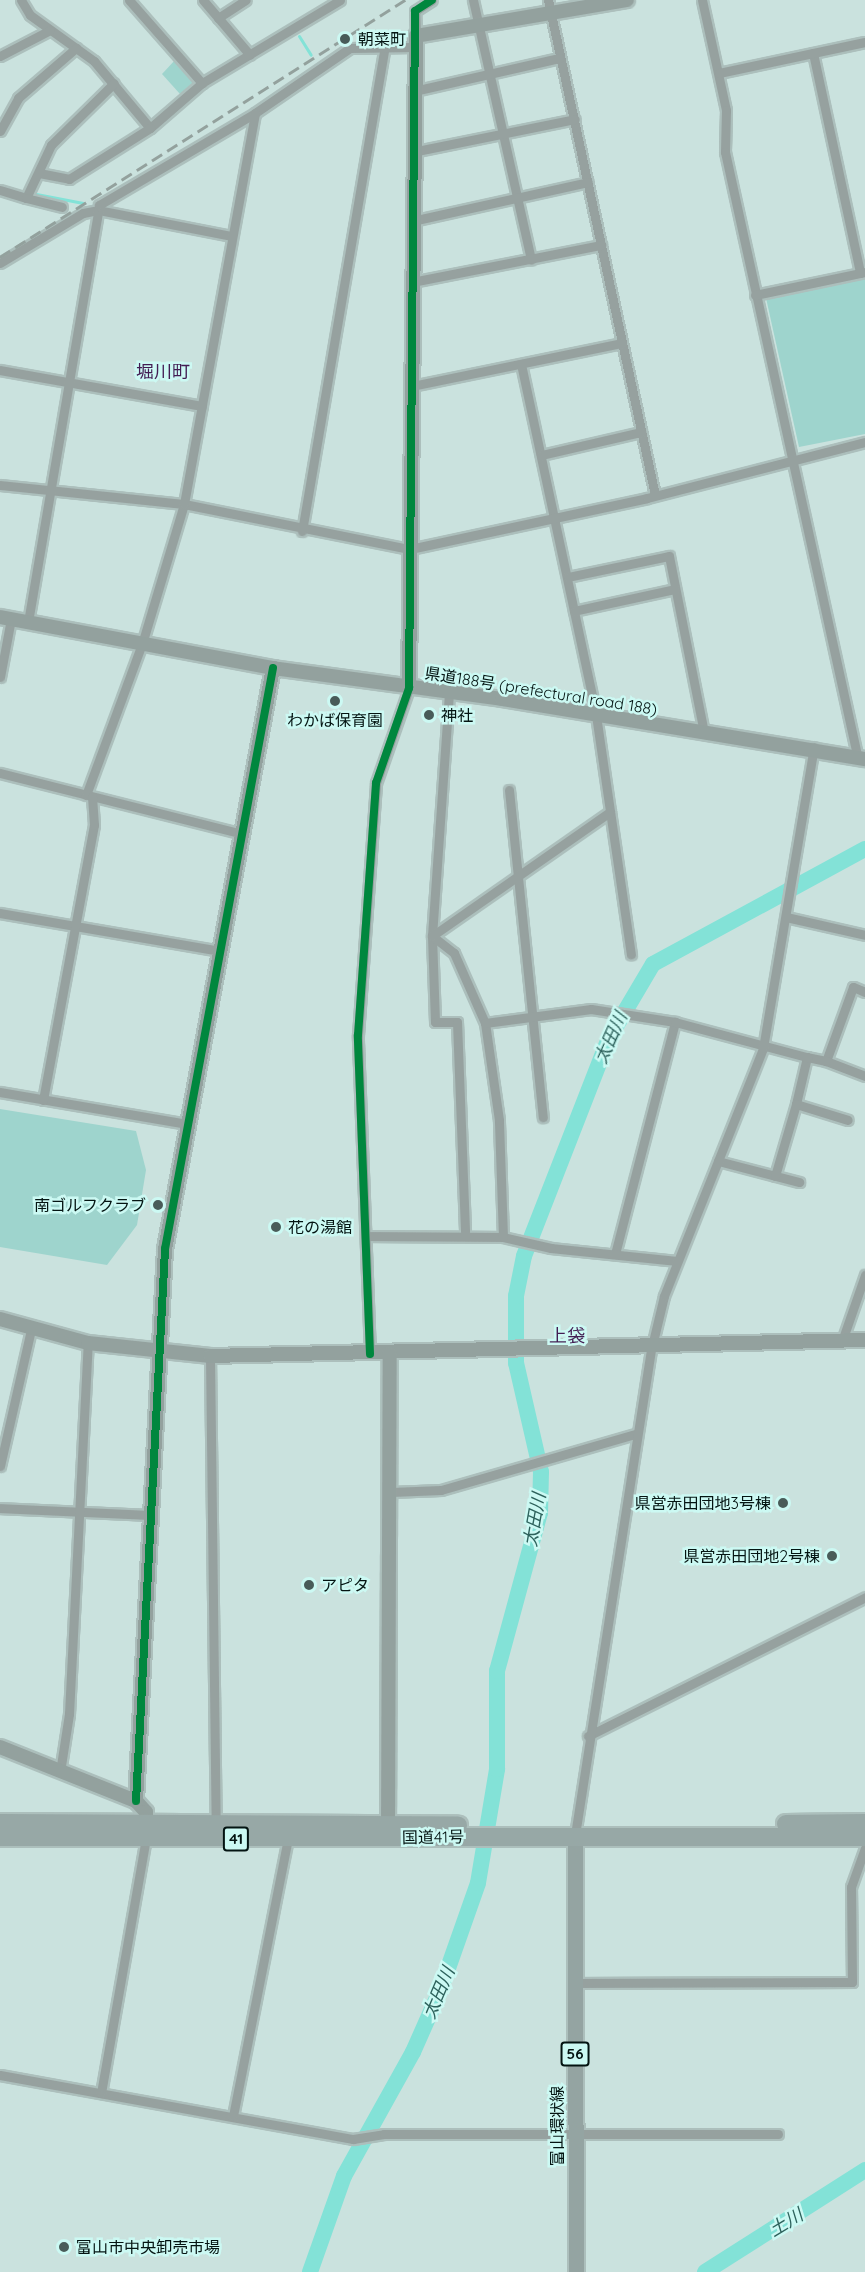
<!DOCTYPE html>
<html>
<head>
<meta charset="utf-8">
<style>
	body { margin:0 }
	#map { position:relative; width:865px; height:2272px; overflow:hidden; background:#cae2de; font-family:Quicksand,"Noto Sans JP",sans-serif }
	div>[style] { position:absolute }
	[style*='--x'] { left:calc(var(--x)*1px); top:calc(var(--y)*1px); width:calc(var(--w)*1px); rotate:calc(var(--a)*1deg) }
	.green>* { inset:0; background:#9ed4cd }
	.stream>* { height:3px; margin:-1.5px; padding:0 1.5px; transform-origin:1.5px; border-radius:1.5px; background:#83e2d7 }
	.river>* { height:16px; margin:-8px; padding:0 8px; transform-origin:8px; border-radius:8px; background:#83e2d7 }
	.roads { filter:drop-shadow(2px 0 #acbfbc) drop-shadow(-2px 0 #acbfbc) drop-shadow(0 2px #acbfbc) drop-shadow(0 -2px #acbfbc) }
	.street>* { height:9px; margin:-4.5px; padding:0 4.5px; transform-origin:4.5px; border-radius:4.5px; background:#96a19f }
	.secondary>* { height:14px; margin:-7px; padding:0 7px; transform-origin:7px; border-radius:7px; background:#93a19e }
	.primary>* { height:15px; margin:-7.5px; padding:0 7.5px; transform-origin:7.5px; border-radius:7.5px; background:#94a4a2 }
	.highway>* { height:18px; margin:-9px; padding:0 9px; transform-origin:9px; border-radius:9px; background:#97a8a6 }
	.rail>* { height:3px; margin-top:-1.5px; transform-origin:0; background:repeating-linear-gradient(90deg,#93a19d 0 12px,transparent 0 18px) }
	.cycleway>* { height:8px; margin:-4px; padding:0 4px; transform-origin:4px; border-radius:4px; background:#00873e }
	.dots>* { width:16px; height:16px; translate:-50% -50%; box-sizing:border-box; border:3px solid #ccf9f3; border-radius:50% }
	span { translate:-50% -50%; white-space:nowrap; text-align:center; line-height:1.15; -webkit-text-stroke:5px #ccf9f3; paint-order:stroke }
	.shield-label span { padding:2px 4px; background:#ccf9f3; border:2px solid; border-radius:4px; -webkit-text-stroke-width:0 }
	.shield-label { font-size:15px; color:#041412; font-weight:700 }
	.poi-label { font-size:16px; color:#041412 }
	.left { translate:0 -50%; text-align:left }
	.right { translate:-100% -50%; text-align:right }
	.street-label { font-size:16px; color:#041412 }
	.neighbourhood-label { font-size:18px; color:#431d53 }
	.water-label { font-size:18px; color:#2d625c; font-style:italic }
</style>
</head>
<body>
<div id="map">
	<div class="green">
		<div style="clip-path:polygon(176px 59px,194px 77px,194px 85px,180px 94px,162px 74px)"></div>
		<div style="clip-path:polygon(865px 278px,865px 434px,799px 447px,766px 298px)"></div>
		<div style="clip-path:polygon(0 1109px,136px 1131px,146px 1170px,137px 1225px,107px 1265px,0 1247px)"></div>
	</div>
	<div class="stream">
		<div style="--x:299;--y:36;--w:22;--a:58"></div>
		<div style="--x:31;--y:193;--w:53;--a:10.9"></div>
	</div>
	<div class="river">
		<div style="--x:310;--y:2272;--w:102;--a:-70.5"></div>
		<div style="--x:344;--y:2176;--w:142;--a:-60.9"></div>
		<div style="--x:413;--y:2052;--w:67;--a:-66.1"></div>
		<div style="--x:440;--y:1991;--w:114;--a:-70.6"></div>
		<div style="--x:478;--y:1883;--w:116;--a:-80.5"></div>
		<div style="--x:497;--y:1769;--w:98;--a:-90"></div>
		<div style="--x:497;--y:1671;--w:164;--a:-74.8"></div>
		<div style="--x:540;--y:1513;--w:41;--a:-88.6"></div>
		<div style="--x:541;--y:1472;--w:112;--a:-102.9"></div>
		<div style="--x:516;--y:1363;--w:67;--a:-90"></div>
		<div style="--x:516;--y:1296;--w:41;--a:-78.7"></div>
		<div style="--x:524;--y:1256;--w:232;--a:-68.7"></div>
		<div style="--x:608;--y:1040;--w:88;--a:-59.4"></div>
		<div style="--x:653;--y:964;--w:241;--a:-28.5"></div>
		<div style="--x:705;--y:2272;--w:190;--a:-32.5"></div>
	</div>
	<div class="roads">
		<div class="street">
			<div style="--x:21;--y:0;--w:17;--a:59"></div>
			<div style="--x:30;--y:15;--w:79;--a:35.7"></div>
			<div style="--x:94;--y:61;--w:87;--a:50.1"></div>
			<div style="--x:150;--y:128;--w:69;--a:-40.9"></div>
			<div style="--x:202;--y:83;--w:161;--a:-31"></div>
			<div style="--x:129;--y:0;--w:111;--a:48.7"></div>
			<div style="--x:203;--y:0;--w:72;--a:49.5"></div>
			<div style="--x:473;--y:0;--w:266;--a:77.4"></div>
			<div style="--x:548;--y:0;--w:506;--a:77.8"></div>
			<div style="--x:702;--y:0;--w:113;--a:77.7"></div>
			<div style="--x:726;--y:110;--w:42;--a:91.4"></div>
			<div style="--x:725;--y:152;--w:617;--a:77.65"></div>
			<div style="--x:218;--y:18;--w:33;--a:-33"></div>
			<div style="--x:416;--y:36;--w:25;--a:-92"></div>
			<div style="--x:415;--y:11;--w:20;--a:-33"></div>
			<div style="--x:813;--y:53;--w:225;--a:77.9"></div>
			<div style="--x:0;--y:56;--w:56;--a:-27.5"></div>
			<div style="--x:719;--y:73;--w:149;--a:-12"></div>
			<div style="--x:414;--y:91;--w:149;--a:-12.8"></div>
			<div style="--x:0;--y:131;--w:38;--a:-61"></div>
			<div style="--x:18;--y:98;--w:77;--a:-40.8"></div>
			<div style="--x:412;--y:152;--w:166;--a:-11.4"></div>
			<div style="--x:39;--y:173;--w:31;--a:11"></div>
			<div style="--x:69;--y:179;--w:96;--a:-32.2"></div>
			<div style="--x:0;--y:190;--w:27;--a:17"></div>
			<div style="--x:26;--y:198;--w:59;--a:-64.7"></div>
			<div style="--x:51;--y:145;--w:88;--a:-44.5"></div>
			<div style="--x:26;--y:198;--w:37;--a:14"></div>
			<div style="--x:412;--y:221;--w:180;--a:-12.5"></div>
			<div style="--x:0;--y:263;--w:97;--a:-31.1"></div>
			<div style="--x:83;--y:213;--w:15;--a:-11"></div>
			<div style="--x:98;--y:210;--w:136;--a:11"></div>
			<div style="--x:412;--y:282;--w:193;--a:-11.1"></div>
			<div style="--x:755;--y:295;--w:112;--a:-11.8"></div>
			<div style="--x:521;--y:364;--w:359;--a:77.9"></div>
			<div style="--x:596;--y:715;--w:242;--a:81.7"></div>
			<div style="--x:0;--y:370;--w:205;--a:10.1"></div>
			<div style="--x:412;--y:386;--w:214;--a:-11.6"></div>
			<div style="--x:541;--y:455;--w:103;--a:-13"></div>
			<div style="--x:0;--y:485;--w:185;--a:5.9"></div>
			<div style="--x:184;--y:504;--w:230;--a:11.3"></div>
			<div style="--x:410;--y:549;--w:242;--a:-12.1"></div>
			<div style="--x:647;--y:498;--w:225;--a:-14.4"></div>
			<div style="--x:302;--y:531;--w:491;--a:-80.3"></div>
			<div style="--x:568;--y:577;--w:103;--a:-11.7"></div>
			<div style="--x:669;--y:556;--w:180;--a:78.8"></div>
			<div style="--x:574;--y:611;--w:103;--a:-12.3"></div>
			<div style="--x:28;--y:622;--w:423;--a:-80.3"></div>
			<div style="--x:99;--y:205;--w:181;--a:-30.5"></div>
			<div style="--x:255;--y:113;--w:115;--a:-34.4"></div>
			<div style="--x:350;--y:48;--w:65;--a:-0.9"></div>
			<div style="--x:0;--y:677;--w:59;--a:-79.3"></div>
			<div style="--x:449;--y:693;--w:244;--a:94"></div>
			<div style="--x:432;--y:936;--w:86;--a:88"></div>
			<div style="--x:435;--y:1022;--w:22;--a:0"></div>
			<div style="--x:457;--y:1022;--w:210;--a:87.8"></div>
			<div style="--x:0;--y:773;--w:250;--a:14.1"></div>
			<div style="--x:509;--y:790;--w:329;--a:84.1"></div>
			<div style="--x:86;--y:795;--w:161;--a:-69.7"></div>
			<div style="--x:142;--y:644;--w:146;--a:-73.3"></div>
			<div style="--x:184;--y:504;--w:397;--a:-79.7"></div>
			<div style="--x:0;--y:913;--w:222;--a:9.8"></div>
			<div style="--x:786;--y:917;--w:81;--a:12.8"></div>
			<div style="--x:865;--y:992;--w:13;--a:-157"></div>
			<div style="--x:853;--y:987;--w:79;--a:110"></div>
			<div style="--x:826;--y:1061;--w:42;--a:21"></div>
			<div style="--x:485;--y:1023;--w:77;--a:-113.9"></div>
			<div style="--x:454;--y:953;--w:28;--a:-142"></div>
			<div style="--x:432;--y:936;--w:217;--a:-34.9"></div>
			<div style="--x:826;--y:1061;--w:19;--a:-168"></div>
			<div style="--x:807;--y:1057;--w:48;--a:103.2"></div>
			<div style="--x:796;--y:1104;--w:54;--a:17.1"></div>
			<div style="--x:0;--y:1092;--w:190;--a:9.7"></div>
			<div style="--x:43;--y:1100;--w:280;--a:-79.5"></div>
			<div style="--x:94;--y:825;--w:28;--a:-94"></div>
			<div style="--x:718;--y:1161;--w:84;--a:14.5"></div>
			<div style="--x:775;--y:1176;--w:75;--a:-73.7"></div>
			<div style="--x:366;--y:1236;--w:137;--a:0.4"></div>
			<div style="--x:615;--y:1254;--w:240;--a:-75.5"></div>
			<div style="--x:677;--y:1261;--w:127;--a:-174.1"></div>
			<div style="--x:551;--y:1248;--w:49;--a:-167.1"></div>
			<div style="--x:503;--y:1237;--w:117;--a:-92"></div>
			<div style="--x:499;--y:1120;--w:98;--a:-98.2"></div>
			<div style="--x:485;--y:1023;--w:107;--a:-7.5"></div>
			<div style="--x:591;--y:1009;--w:85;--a:8.8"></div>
			<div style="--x:675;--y:1022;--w:137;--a:14.9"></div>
			<div style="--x:842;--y:1341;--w:70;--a:-70.8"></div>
			<div style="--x:370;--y:1354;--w:319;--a:-92.2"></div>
			<div style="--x:358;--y:1035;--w:253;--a:-85.9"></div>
			<div style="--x:376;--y:783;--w:101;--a:-70.8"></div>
			<div style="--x:210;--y:1356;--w:468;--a:89.3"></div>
			<div style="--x:0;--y:1466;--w:140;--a:-77.2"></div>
			<div style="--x:391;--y:1492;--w:50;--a:-2.3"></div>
			<div style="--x:441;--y:1490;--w:202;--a:-16.1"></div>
			<div style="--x:0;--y:1508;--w:151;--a:2.7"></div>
			<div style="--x:588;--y:1736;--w:310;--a:-26.6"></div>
			<div style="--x:60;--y:1772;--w:59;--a:-81.2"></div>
			<div style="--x:69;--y:1714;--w:371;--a:-87.1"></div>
			<div style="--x:575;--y:1835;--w:495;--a:-81.1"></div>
			<div style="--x:652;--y:1346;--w:51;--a:-76.5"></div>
			<div style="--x:664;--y:1296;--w:267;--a:-68.2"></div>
			<div style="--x:763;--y:1048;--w:305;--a:-80.4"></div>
			<div style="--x:574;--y:1983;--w:278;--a:-0.2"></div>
			<div style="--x:852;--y:1982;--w:95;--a:-90.6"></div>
			<div style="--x:851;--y:1887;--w:41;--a:-70.3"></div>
			<div style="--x:0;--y:2075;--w:359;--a:10.3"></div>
			<div style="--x:353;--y:2139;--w:31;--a:-9"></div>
			<div style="--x:384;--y:2134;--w:394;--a:0"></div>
			<div style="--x:101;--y:2093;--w:259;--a:-80"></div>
			<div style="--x:233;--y:2116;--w:282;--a:-78.8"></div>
		</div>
		<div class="secondary">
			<div style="--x:0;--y:617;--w:278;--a:10.6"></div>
			<div style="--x:273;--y:668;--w:231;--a:7.7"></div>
			<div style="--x:502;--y:699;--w:368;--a:9.4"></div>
			<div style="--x:409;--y:688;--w:652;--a:-89.38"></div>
			<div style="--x:416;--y:36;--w:214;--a:-9.7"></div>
			<div style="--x:0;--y:1319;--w:91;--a:15.3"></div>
			<div style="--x:88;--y:1343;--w:123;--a:6.1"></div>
			<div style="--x:210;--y:1356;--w:655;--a:-1.4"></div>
			<div style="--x:0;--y:1747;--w:146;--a:21.7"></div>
			<div style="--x:136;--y:1801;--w:15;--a:48"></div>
			<div style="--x:146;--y:1812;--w:21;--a:90"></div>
			<div style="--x:136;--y:1801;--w:553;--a:-86.99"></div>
			<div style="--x:165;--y:1249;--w:591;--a:-79.47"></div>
			<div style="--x:388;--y:1832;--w:478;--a:-89.8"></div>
		</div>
		<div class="primary">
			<div style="--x:575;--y:1835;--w:437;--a:89.9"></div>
		</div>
		<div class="highway">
			<div style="--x:0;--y:1823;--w:458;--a:0.3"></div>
			<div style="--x:786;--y:1824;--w:79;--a:-0.7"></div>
			<div style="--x:0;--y:1837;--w:865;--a:0"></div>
		</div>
	</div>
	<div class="rail">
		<div style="--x:0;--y:257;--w:480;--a:-32.4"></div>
	</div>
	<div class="cycleway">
		<div style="--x:370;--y:1354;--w:319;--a:-92.2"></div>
		<div style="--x:358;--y:1035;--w:253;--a:-85.9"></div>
		<div style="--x:376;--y:783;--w:101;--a:-70.8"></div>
		<div style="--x:409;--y:688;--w:677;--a:-89.49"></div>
		<div style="--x:415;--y:11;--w:20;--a:-33"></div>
		<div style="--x:136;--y:1801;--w:553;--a:-86.99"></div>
		<div style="--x:165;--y:1249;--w:591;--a:-79.47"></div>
	</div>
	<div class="dots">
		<div style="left:345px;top:39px;background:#495c59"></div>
		<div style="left:335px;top:701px;background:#495c59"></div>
		<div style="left:429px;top:715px;background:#495c59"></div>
		<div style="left:158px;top:1205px;background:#495c59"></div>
		<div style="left:276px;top:1227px;background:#495c59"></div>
		<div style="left:783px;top:1503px;background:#495c59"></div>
		<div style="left:832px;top:1556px;background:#495c59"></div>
		<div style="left:309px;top:1585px;background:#495c59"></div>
		<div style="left:64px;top:2247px;background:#495c59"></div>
	</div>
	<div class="shield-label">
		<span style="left:236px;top:1839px">41</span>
		<span style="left:575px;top:2054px">56</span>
	</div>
	<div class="poi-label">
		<span class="left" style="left:358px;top:39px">朝菜町</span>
		<span class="left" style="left:441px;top:715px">神社</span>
		<span style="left:335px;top:720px">わかば保育園</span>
		<span class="right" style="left:146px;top:1205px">南ゴルフクラブ</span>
		<span class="left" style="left:288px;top:1227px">花の湯館</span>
		<span class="right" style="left:771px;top:1503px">県営赤田団地3号棟</span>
		<span class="right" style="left:820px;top:1556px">県営赤田団地2号棟</span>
		<span class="left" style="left:321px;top:1585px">アピタ</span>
		<span class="left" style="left:76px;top:2247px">富山市中央卸売市場</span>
	</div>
	<div class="street-label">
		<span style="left:541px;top:691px;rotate:9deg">県道188号 (prefectural road 188)</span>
		<span style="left:433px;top:1837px;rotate:-1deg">国道41号</span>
		<span style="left:557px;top:2126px;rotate:-90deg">富山環状線</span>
	</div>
	<div class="neighbourhood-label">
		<span style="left:163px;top:372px">堀川町</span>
		<span style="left:567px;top:1336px">上袋</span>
	</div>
	<div class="water-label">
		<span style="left:611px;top:1038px;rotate:-66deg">太田川</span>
		<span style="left:535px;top:1520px;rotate:-80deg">太田川</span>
		<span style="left:439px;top:1993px;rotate:-67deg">太田川</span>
		<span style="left:786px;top:2223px;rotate:-31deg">土川</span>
	</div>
</div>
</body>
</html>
